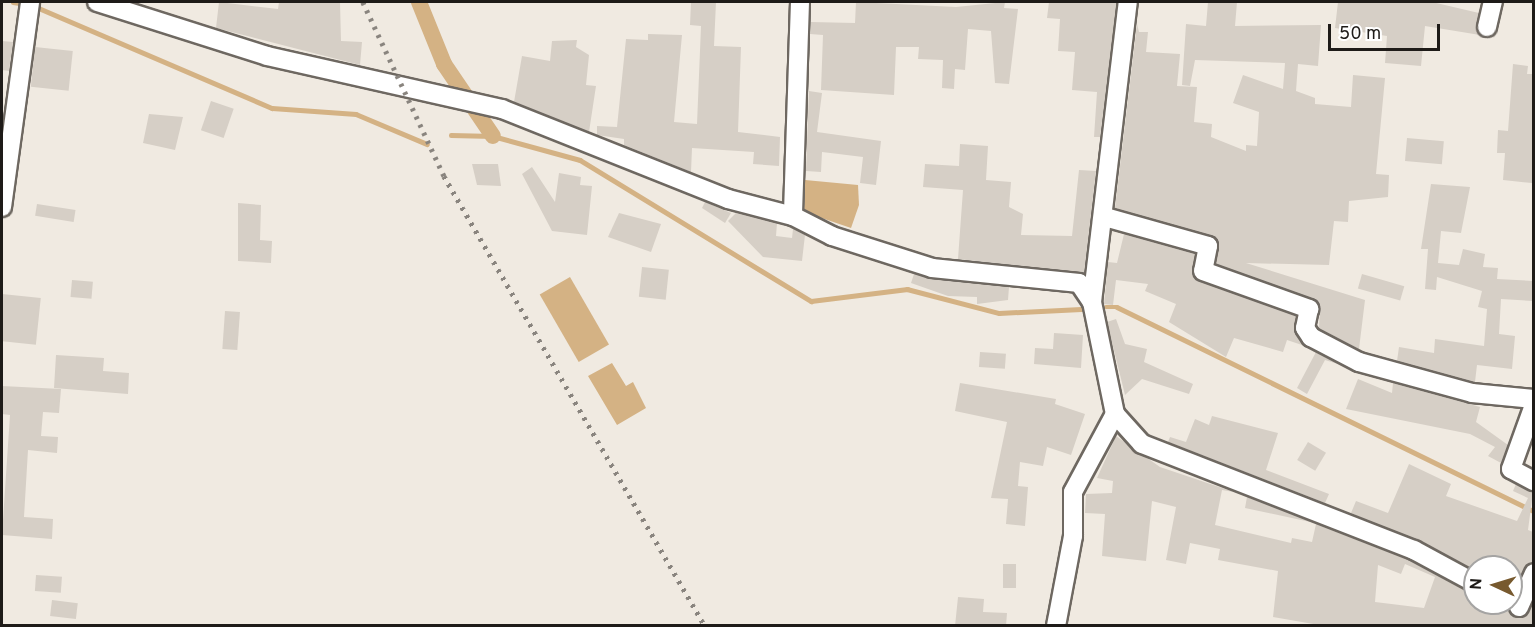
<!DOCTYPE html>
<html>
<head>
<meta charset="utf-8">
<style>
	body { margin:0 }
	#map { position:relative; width:1535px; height:627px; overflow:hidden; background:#f0eae1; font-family:Overpass,sans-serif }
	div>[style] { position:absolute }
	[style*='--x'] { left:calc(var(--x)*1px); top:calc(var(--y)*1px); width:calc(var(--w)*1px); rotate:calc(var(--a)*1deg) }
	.water>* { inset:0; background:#d4b284; transform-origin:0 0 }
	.stream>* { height:4.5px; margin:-2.25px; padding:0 2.25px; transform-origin:2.25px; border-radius:2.25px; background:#d4b284 }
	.canal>* { height:16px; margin:-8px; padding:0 8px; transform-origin:8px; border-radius:8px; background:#d4b284 }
	.building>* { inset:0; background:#d6cfc6; transform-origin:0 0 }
	.roads { filter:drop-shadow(2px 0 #6e6861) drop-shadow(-2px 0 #6e6861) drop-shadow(0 2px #6e6861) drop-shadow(0 -2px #6e6861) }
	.minor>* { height:18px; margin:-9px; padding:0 9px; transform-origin:9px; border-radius:9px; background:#fff }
	.rail>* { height:4.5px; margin-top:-2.25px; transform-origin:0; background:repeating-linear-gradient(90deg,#89847e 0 3px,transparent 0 9px) }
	span { translate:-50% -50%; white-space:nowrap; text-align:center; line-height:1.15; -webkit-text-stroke:4.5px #fff; paint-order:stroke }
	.frame { position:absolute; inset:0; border:3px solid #1e1b18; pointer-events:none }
	.north { position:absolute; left:1463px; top:555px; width:60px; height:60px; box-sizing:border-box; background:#fff; border:2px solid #a5a4a3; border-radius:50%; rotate:274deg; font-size:16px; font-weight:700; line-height:24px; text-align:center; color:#1e1b18 }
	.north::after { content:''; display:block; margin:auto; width:21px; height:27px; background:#77592e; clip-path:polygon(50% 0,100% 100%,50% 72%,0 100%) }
	.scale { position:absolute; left:1328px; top:24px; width:112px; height:27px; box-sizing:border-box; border:3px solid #1e1b18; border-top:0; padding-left:8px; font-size:18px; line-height:21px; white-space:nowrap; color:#1e1b18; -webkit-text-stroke:4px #fff; paint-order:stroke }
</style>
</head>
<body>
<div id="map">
	<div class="water">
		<div style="clip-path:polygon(805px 180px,858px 185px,859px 205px,851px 228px,804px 212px)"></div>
		<div style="left:570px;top:277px;width:78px;height:35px;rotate:60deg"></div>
		<div style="clip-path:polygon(612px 363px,626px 386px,633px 382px,646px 408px,617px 425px,588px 376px)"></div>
	</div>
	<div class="stream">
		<div style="--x:13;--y:2;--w:13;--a:9"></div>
		<div style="--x:34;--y:6;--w:259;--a:23.2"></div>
		<div style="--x:272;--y:108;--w:84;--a:4.1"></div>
		<div style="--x:356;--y:114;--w:77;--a:22.9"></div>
		<div style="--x:451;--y:135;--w:42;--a:1.4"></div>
		<div style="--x:493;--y:136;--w:90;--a:15.4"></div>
		<div style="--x:580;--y:160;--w:271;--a:31.4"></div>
		<div style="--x:811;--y:301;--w:97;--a:-7.1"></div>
		<div style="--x:907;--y:289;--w:95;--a:14.6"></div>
		<div style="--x:999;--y:313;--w:82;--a:-2.8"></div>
		<div style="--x:1106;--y:307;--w:11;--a:0"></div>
		<div style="--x:1117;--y:307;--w:464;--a:26.1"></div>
	</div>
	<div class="canal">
		<div style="--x:419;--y:2;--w:67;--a:68"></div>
		<div style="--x:444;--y:64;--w:87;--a:55.8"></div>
	</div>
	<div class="building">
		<div style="clip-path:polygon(219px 2px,278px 9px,279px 2px,340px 2px,341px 41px,362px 42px,360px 65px,216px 28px)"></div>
		<div style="clip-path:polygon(691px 2px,716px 2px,714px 46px,741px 47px,738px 132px,780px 137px,779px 166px,753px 164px,754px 152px,692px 148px,691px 172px,624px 145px,624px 139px,597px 135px,597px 126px,617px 127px,626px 39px,648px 40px,648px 34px,682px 35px,674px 122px,697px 124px,701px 26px,690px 25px)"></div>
		<div style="clip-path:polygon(856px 2px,956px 7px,1005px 2px,1004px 8px,1018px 9px,1009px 84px,995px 83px,991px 31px,968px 29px,965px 70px,955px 69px,954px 89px,942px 88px,943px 60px,918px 59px,919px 47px,896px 47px,894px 95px,821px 90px,823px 35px,810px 34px,811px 22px,855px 23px)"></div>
		<div style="clip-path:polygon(1049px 2px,1117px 2px,1100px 137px,1094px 137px,1097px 92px,1072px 90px,1075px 52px,1058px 51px,1060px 19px,1047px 18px)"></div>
		<div style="clip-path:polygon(1208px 2px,1237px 2px,1235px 26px,1321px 25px,1318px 66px,1298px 64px,1296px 91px,1315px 98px,1315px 104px,1351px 107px,1353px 75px,1385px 78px,1376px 174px,1389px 175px,1388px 197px,1349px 201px,1348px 222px,1334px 221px,1329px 265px,1246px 263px,1365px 300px,1359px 349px,1319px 328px,1320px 307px,1313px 299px,1216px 264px,1215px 238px,1115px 208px,1137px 24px,1139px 32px,1148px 32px,1146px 52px,1180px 54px,1177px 86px,1197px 87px,1194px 122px,1212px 124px,1211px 137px,1246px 151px,1246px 145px,1257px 146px,1259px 112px,1233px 103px,1243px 75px,1283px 89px,1285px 63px,1195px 60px,1190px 86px,1182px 85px,1186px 24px,1206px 26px)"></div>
		<div style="clip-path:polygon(1338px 2px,1432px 2px,1479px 13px,1480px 35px,1425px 26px,1421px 66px,1385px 63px,1387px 36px,1335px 28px)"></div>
		<div style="clip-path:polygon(577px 40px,576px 47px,589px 55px,586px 85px,596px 86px,589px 132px,514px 102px,522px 56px,550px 61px,552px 41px)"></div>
		<div style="clip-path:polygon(2px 41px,13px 42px,9px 71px,2px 70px)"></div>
		<div style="left:35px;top:47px;width:38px;height:40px;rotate:6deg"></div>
		<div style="clip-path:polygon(1513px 64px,1528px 66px,1527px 74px,1533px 74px,1532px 183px,1503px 180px,1505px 153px,1497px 153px,1498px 130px,1508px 131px)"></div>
		<div style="clip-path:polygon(809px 91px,822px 93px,817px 132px,881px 141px,876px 185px,860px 183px,863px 157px,822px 152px,821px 172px,806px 171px)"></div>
		<div style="left:211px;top:101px;width:24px;height:31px;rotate:19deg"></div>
		<div style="clip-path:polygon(149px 114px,183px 117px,175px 150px,143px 143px)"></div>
		<div style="left:1407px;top:138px;width:37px;height:23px;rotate:5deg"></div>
		<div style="clip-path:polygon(960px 144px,988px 146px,986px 180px,1011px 182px,1009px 207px,1023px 214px,1021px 235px,1072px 236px,1079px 170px,1096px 171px,1084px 273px,958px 259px,963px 190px,923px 187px,925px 164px,959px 166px)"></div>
		<div style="clip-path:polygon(472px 164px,498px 164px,501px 186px,477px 185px)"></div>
		<div style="clip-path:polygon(532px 167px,555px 202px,559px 173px,581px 177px,580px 185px,592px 186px,587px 235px,552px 231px,522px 174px)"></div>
		<div style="clip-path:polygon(1431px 184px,1470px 187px,1461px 233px,1441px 231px,1438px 263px,1459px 265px,1463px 249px,1485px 254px,1483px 267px,1498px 268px,1497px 279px,1533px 281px,1533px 301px,1501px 299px,1499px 334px,1515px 336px,1512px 369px,1477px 365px,1475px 382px,1397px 361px,1399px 347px,1434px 353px,1435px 339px,1484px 346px,1487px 309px,1478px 307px,1482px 291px,1437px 277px,1436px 290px,1425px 289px,1428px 249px,1421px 249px)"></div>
		<div style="clip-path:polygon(705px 202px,731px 213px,725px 223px,702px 208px)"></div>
		<div style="clip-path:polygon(238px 203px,261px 205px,260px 240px,272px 241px,271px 263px,238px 261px)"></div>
		<div style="left:37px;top:204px;width:39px;height:12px;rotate:9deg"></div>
		<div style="clip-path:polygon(619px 213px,661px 224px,651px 252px,608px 237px)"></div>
		<div style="clip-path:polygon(736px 213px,777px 223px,776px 236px,792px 238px,793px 229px,805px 235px,802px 261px,763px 257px,728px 221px)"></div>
		<div style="clip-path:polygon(1124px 234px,1195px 254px,1192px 274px,1199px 281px,1296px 316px,1294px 331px,1305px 346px,1287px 340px,1283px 352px,1234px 338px,1226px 357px,1169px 322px,1176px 304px,1145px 291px,1148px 284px,1116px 280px,1113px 305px,1104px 304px,1108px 262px,1117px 263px)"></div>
		<div style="left:642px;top:267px;width:27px;height:30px;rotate:6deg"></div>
		<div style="clip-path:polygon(914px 274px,1009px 287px,1008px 300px,977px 304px,977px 297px,948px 296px,911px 283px)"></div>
		<div style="left:1362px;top:274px;width:44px;height:15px;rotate:16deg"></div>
		<div style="left:72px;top:280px;width:21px;height:17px;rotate:5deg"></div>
		<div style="left:2px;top:294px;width:39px;height:47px;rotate:6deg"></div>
		<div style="left:225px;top:311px;width:15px;height:38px;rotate:4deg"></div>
		<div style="clip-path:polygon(1116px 319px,1125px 344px,1147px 349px,1144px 362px,1193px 384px,1189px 394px,1142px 379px,1125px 395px,1107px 322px)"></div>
		<div style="clip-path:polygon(1054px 333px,1083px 335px,1081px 368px,1034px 364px,1035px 348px,1053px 349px)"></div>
		<div style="clip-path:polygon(1311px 350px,1338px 364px,1325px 360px,1307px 394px,1297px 388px,1316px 352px)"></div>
		<div style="left:980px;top:352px;width:26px;height:15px;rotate:4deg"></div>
		<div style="clip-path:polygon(56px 355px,104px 358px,103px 371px,129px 373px,128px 394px,54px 388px)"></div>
		<div style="clip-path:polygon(1358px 379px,1392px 393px,1393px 383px,1480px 407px,1476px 422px,1508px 445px,1501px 463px,1488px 456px,1495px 447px,1470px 434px,1346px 409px)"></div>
		<div style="clip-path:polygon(960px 383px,1056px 399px,1055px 404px,1085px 414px,1071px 455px,1047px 447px,1043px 466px,1020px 462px,1018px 486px,1028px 487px,1025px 526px,1006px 524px,1008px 499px,991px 498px,1007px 422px,955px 411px)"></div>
		<div style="clip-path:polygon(2px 386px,61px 389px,59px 413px,43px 412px,41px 436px,58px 437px,57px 453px,28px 450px,24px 517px,53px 519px,52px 539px,2px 535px,10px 415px,2px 414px)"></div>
		<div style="clip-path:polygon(1212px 416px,1278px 433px,1266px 470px,1329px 494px,1325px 503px,1168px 442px,1170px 437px,1186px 442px,1195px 419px,1209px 425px)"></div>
		<div style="clip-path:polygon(evenodd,1116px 436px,1160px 467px,1234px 492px,1222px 490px,1215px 525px,1291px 543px,1292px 538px,1312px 542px,1316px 524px,1409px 560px,1475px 594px,1475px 603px,1509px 603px,1515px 617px,1526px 616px,1533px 602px,1533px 626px,1325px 626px,1273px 617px,1278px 571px,1218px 560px,1220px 549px,1190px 543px,1186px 564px,1166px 560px,1176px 507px,1152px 501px,1146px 561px,1102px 556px,1105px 514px,1085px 513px,1086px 494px,1112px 493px,1113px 481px,1097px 478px,1116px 436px,1405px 564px,1435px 577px,1424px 608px,1375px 602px,1378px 565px,1401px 574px,1405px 564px)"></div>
		<div style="left:1308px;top:442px;width:21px;height:21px;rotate:31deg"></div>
		<div style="clip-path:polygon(1409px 464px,1451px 484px,1446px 496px,1517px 521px,1528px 498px,1513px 491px,1516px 484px,1533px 492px,1528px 530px,1533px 532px,1533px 562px,1524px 568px,1511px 597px,1516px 567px,1475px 570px,1351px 513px,1356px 501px,1388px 513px)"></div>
		<div style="clip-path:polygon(1247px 497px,1315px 523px,1245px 508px)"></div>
		<div style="left:1003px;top:564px;width:13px;height:24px"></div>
		<div style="left:36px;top:575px;width:26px;height:16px;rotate:4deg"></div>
		<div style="clip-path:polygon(958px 597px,984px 599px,983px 612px,1007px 613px,1006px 626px,955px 626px)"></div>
		<div style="left:52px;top:600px;width:26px;height:16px;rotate:7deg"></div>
	</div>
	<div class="roads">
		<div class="minor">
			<div style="--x:97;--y:2;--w:178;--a:17.6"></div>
			<div style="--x:267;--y:56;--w:241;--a:12.7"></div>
			<div style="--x:502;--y:109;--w:243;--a:21.7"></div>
			<div style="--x:728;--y:199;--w:67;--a:14.7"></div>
			<div style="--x:800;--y:2;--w:214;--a:91.9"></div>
			<div style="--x:793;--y:216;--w:44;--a:27.1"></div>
			<div style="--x:832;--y:236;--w:105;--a:17.7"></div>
			<div style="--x:932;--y:268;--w:148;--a:5.8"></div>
			<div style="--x:1079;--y:283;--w:23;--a:56"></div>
			<div style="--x:1092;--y:302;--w:302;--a:-83.2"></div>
			<div style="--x:1487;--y:27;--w:26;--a:-77"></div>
			<div style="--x:2;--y:207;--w:207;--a:-82.2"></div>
			<div style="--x:1105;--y:217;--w:107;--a:15.7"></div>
			<div style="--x:1208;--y:246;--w:25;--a:101"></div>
			<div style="--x:1203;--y:271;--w:113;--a:19.7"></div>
			<div style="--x:1309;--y:309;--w:19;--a:102"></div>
			<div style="--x:1305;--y:328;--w:11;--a:56"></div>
			<div style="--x:1311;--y:337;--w:54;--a:27.5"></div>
			<div style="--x:1359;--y:362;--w:117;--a:15.3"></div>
			<div style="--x:1472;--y:393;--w:62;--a:5.5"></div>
			<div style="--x:1092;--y:302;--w:114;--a:78.4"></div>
			<div style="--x:1115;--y:414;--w:40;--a:48"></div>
			<div style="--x:1142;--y:444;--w:292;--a:21.3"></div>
			<div style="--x:1414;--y:550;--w:69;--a:28.4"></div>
			<div style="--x:1534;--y:405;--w:68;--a:109.8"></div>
			<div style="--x:1511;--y:469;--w:26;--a:28"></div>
			<div style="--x:1519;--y:607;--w:37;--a:-66"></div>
			<div style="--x:1056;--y:626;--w:92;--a:-79.3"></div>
			<div style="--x:1073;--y:536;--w:44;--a:-90"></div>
			<div style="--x:1073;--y:492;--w:89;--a:-61.7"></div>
		</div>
	</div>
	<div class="rail">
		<div style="--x:363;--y:2;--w:192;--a:65"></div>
		<div style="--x:444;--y:176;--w:520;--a:59.89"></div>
	</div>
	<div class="frame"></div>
	<div class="north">N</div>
	<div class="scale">50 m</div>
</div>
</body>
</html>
